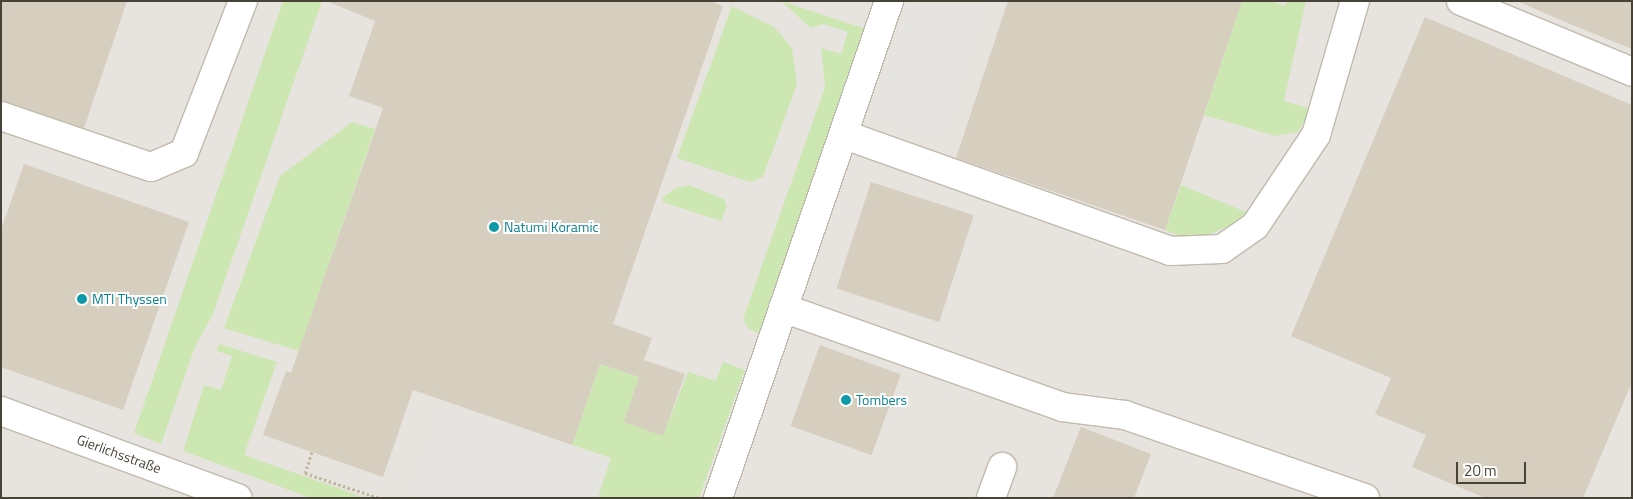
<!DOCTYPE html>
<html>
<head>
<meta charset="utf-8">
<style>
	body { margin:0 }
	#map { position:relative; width:1633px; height:499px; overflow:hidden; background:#f4f2e9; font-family:"Titillium Web",sans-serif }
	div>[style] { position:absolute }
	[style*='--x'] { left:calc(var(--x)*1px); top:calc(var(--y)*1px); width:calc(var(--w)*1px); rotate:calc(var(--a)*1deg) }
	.industrial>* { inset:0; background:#e7e3de; transform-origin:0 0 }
	.green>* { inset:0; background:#cde7b3 }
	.parking>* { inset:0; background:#e6e4e1; transform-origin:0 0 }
	.building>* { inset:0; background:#d6cebf; transform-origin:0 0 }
	.path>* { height:3px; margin-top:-1.5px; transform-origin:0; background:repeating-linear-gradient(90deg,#c1b79e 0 2.5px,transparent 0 5px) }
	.roads { filter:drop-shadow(1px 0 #c0baac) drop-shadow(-1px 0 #c0baac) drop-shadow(0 1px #c0baac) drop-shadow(0 -1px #c0baac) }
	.minor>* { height:28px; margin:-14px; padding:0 14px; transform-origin:14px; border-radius:14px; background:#fff }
	.dots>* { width:14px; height:14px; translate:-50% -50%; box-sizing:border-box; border:2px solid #fff; border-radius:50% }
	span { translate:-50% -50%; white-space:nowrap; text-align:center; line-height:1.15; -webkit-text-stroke:4px #fff; paint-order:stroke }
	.culture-label { font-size:14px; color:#0d838f }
	.left { translate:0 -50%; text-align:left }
	.street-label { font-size:14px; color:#484338 }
	.frame { position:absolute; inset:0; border:2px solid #484338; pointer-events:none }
	.scale { position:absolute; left:1456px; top:462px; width:70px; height:22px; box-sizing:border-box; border:2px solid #484338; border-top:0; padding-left:6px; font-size:15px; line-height:18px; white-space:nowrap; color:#484338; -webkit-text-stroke:4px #fff; paint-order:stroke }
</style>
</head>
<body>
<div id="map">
	<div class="industrial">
		<div style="left:1px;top:1px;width:1631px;height:497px"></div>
	</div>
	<div class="green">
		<div style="clip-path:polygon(283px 1px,322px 1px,213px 314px,195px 347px,161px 444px,134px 433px)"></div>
		<div style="clip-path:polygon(781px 1px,869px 30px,762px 335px,749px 329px,743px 319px,825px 87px,821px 48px,841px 54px,848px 32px,823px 24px,811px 28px)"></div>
		<div style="clip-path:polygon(1242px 1px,1272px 1px,1285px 6px,1287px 1px,1306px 1px,1284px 101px,1311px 109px,1298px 132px,1275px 136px,1204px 115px)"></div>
		<div style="clip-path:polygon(732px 6px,774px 27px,792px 48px,797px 84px,763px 177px,750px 182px,677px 158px)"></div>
		<div style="clip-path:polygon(352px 122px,375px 129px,299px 351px,224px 328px,280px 176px)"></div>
		<div style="clip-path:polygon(689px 185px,724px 199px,727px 206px,721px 221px,663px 202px,662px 198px,676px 188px)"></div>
		<div style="clip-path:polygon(1181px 185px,1246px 212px,1233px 224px,1206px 236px,1186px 238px,1165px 230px)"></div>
		<div style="clip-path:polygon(219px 344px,277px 362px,244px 455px,366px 498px,311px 498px,183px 451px,204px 385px,221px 390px,232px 356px,217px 351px)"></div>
		<div style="clip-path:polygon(723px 362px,745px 370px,699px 498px,598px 498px,611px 458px,572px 445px,600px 364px,639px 377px,624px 422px,663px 435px,688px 372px,716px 381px)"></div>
	</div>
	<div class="parking">
		<div style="clip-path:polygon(911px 1px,987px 1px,944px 136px,874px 113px)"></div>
		<div style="left:1px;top:389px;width:169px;height:9px;rotate:20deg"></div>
		<div style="clip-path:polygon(442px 409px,609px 462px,597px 498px,411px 498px)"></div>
		<div style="clip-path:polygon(181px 455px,297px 498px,271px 498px,178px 464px)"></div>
	</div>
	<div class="building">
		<div style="clip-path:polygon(1px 1px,127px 1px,84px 128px,1px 100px)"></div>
		<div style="clip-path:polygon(327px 1px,710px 1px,723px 6px,613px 324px,652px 338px,644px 360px,685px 374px,663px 436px,624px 422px,639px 377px,600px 364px,572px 445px,413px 390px,383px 477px,263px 435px,286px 371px,291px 373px,383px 108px,349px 96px,375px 21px)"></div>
		<div style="clip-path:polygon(1008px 1px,1242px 1px,1165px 230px,956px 158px)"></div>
		<div style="clip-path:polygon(1517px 1px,1632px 1px,1632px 49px,1565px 22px)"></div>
		<div style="clip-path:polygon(1425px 17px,1632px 105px,1632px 382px,1583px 498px,1485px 498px,1412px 467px,1426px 435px,1375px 414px,1391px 378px,1291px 336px)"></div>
		<div style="clip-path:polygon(24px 164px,189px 222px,123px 410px,1px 367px,1px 230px)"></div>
		<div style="left:871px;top:182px;width:108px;height:112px;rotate:18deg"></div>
		<div style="left:820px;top:345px;width:86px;height:86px;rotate:20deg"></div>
		<div style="clip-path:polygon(1081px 427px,1151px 454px,1134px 498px,1053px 498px)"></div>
	</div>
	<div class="path">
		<div style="--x:312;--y:452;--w:22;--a:108"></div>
		<div style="--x:305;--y:473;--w:78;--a:18.7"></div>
	</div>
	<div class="roads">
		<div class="minor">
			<div style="--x:1461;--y:1;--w:185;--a:22.5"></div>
			<div style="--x:1;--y:116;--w:158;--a:18.8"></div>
			<div style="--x:151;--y:167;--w:36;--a:-23"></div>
			<div style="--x:184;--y:153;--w:163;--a:-68.8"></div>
			<div style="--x:845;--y:135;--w:345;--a:19.6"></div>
			<div style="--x:1170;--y:251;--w:52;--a:-2.2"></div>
			<div style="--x:1222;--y:249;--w:40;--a:-34.9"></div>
			<div style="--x:1255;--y:226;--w:110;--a:-56.2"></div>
			<div style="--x:1316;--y:135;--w:140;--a:-73.8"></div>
			<div style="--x:783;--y:308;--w:296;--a:19.5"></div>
			<div style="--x:1062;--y:407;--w:64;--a:7.2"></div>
			<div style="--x:1125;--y:415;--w:254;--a:19.1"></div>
			<div style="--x:1;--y:411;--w:252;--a:20.2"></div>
			<div style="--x:718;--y:498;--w:526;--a:-71.01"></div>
			<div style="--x:991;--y:498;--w:33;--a:-70"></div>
		</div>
	</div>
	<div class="dots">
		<div style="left:494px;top:227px;background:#0f9aa8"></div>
		<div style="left:82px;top:299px;background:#0f9aa8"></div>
		<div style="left:846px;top:400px;background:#0f9aa8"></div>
	</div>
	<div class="culture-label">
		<span class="left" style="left:504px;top:227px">Natumi Koramic</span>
		<span class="left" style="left:92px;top:299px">MTI Thyssen</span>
		<span class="left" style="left:856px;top:400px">Tombers</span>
	</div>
	<div class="street-label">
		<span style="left:119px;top:454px;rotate:20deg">Gierlichsstraße</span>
	</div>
	<div class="frame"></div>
	<div class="scale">20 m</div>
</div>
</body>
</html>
